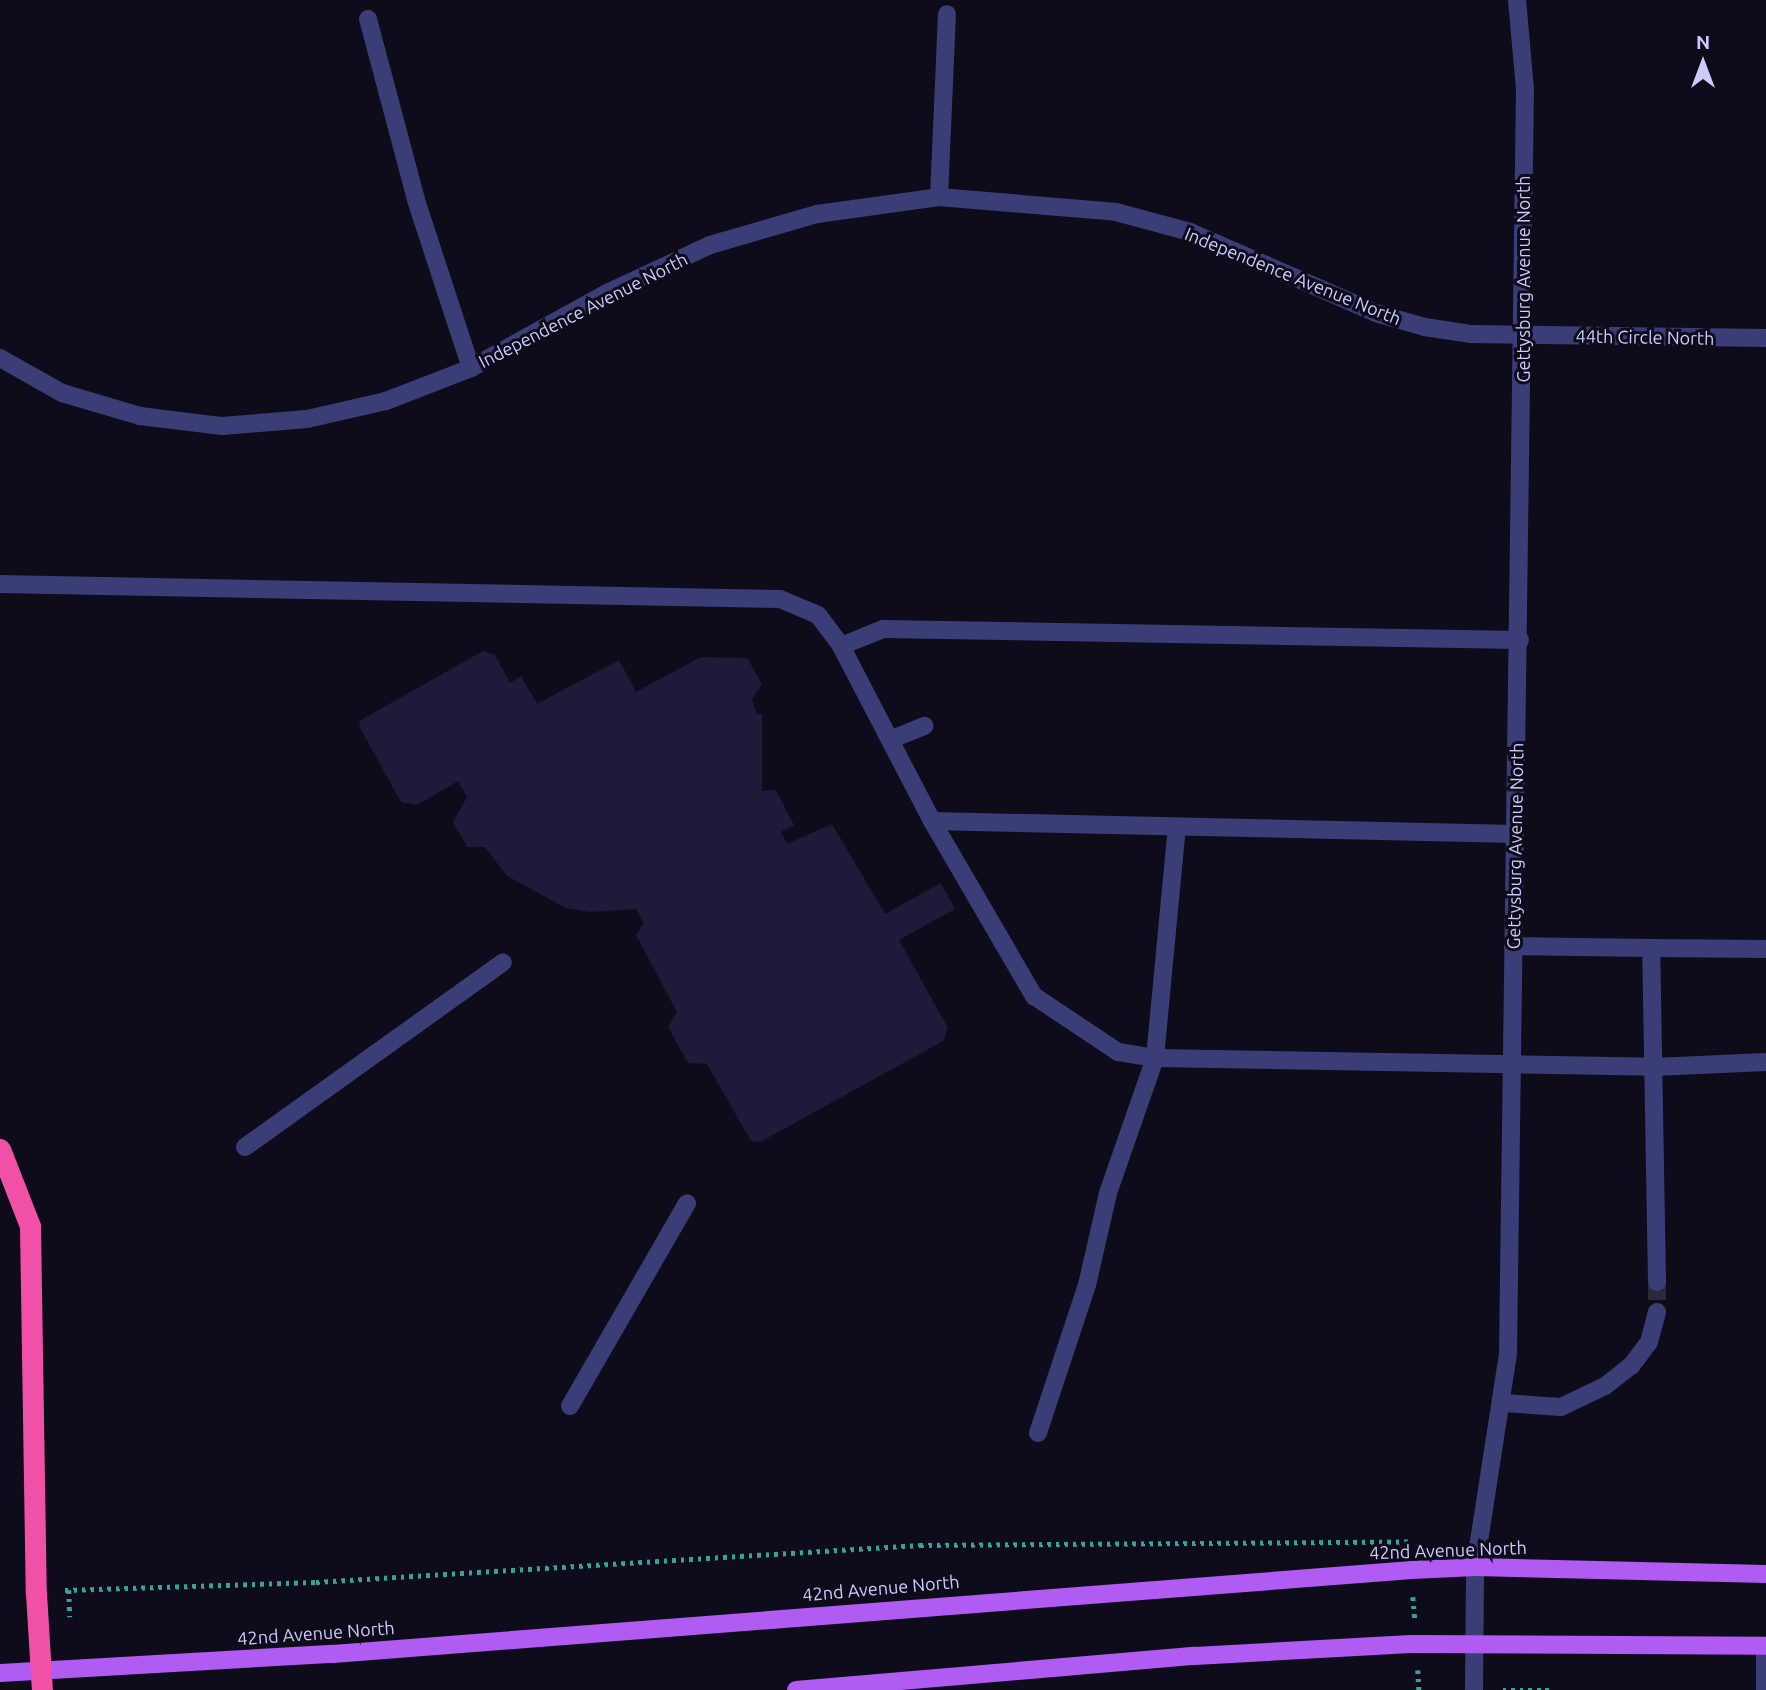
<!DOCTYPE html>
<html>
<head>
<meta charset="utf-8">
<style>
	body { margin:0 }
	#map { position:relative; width:1766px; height:1690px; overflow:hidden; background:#0e0c1b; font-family:Ubuntu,sans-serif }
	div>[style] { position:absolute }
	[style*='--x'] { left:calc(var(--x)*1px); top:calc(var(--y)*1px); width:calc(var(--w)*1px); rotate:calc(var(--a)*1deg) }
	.building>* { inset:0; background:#1f1a3a }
	.minor-tunnel>* { height:18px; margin-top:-9px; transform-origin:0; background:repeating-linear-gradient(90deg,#2b293c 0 18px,transparent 0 27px) }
	.path>* { height:4.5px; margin-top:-2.25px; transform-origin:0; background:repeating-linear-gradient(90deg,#37a396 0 3.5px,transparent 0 8.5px) }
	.minor>* { height:18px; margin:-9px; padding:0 9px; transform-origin:9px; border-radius:9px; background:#3b3d76 }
	.major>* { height:18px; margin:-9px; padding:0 9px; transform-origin:9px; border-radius:9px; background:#b05bf1 }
	.highway>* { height:21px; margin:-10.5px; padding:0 10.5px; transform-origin:10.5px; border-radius:10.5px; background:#f050a6 }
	span { translate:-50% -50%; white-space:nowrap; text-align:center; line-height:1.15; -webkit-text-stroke:6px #0e0c1b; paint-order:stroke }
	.street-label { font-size:18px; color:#cdcbfa }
	.north { position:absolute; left:1668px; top:28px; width:70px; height:70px; -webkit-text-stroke:5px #0e0c1b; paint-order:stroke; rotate:0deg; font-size:19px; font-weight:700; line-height:28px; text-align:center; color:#cdcbfa }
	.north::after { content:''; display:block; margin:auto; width:24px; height:32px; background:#cdcbfa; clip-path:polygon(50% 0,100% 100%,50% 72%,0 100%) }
</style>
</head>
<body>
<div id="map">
	<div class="building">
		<div style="clip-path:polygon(483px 651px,495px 655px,510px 683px,521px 676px,537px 704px,619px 660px,636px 692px,701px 657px,747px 658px,762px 684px,752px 699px,757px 714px,762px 714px,762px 791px,776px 790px,794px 825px,781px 832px,787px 844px,832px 824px,885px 914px,941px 883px,955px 909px,899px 940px,948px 1028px,943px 1041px,760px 1142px,751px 1141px,707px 1064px,688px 1063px,668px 1027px,677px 1012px,636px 935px,644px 923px,636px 909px,590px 912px,566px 908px,507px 876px,485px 847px,467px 847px,453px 822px,467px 797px,458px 781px,417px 805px,401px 802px,359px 726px,361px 720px)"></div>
	</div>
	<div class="minor-tunnel">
		<div style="--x:1657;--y:1282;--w:30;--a:90"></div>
	</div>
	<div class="path">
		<div style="--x:65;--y:1590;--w:251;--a:-1.8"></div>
		<div style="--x:316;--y:1582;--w:605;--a:-3.51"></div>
		<div style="--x:920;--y:1545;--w:490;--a:-0.4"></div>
		<div style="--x:69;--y:1590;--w:27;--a:88"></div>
		<div style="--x:1413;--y:1597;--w:22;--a:85"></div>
		<div style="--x:1418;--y:1670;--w:20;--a:87"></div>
		<div style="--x:1503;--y:1690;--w:50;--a:0"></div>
	</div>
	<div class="minor">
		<div style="--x:368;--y:19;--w:187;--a:75.1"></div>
		<div style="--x:416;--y:200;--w:177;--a:71.9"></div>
		<div style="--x:939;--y:197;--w:183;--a:-87.5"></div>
		<div style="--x:0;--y:358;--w:71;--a:29.4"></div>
		<div style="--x:62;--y:393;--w:81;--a:16.4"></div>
		<div style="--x:140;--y:416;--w:83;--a:7"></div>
		<div style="--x:222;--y:426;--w:85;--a:-4.7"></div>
		<div style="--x:307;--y:419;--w:81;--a:-12.8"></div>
		<div style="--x:386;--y:401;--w:91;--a:-21.2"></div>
		<div style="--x:471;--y:368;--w:153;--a:-28.9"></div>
		<div style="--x:605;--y:294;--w:116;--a:-25"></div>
		<div style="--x:710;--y:245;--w:111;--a:-16.2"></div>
		<div style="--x:817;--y:214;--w:123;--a:-7.9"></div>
		<div style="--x:939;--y:197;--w:178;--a:4.8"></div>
		<div style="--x:1116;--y:212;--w:77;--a:15.1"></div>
		<div style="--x:1190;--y:232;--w:206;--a:23.5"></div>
		<div style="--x:1379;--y:314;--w:48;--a:15.8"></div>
		<div style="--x:1425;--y:327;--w:47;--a:8.7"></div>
		<div style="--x:1471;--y:334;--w:295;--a:0.8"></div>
		<div style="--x:0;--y:584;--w:780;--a:1.1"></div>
		<div style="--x:780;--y:599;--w:41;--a:22.8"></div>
		<div style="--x:818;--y:615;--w:39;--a:53"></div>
		<div style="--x:841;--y:646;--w:197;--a:62.5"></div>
		<div style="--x:932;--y:821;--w:203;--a:59.8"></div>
		<div style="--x:1034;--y:996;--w:101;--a:33.7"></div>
		<div style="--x:1118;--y:1052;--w:37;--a:9"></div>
		<div style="--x:1155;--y:1058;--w:499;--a:1"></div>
		<div style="--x:1654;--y:1067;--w:112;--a:-2.6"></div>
		<div style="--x:841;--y:646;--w:45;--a:-22"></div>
		<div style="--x:883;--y:629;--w:637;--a:0.99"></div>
		<div style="--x:892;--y:739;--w:35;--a:-22"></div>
		<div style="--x:932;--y:821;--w:583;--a:1.28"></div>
		<div style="--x:1513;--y:946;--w:138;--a:0.8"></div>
		<div style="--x:245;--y:1147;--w:317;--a:-35.6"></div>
		<div style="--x:1657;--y:1282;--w:334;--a:-91"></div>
		<div style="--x:1651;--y:948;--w:115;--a:0.5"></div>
		<div style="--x:1503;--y:1403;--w:58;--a:3.9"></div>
		<div style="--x:1561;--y:1407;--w:49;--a:-25.5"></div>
		<div style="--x:1605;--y:1386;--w:33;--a:-38"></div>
		<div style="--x:1631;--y:1366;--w:30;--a:-53"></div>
		<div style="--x:1649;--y:1342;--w:31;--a:-75"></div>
		<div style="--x:570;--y:1406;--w:234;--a:-60"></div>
		<div style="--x:1038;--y:1433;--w:156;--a:-71.7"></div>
		<div style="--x:1087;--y:1285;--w:94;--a:-77.1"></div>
		<div style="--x:1108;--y:1193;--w:143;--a:-70.8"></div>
		<div style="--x:1155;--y:1058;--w:232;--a:-84.6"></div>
		<div style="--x:1765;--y:1646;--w:44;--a:90"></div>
		<div style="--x:1474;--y:1690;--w:123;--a:-89.5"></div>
		<div style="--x:1475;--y:1567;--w:217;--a:-81.2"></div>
		<div style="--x:1508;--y:1353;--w:1264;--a:-89.23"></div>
		<div style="--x:1525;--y:89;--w:89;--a:-95.1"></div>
	</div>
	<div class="major">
		<div style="--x:0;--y:1673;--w:334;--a:-3.3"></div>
		<div style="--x:333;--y:1654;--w:1082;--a:-4.45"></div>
		<div style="--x:1412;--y:1570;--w:63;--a:-2.7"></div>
		<div style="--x:1475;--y:1567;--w:291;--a:1.4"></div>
		<div style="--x:796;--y:1690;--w:400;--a:-4.9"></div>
		<div style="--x:1195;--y:1656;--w:216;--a:-3.2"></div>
		<div style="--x:1411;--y:1644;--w:355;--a:0.3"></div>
	</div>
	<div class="highway">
		<div style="--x:0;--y:1149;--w:83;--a:68.7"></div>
		<div style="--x:30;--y:1226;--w:367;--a:89.1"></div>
		<div style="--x:36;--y:1593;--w:97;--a:86.5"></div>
	</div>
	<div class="street-label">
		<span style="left:1293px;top:276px;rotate:22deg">Independence Avenue North</span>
		<span style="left:1523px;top:279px;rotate:-90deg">Gettysburg Avenue North</span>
		<span style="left:583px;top:310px;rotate:-27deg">Independence Avenue North</span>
		<span style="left:1645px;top:337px;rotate:1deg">44th Circle North</span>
		<span style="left:1515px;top:846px;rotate:-89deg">Gettysburg Avenue North</span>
		<span style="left:1448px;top:1550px;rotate:-2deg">42nd Avenue North</span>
		<span style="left:881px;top:1588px;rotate:-5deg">42nd Avenue North</span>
		<span style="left:316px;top:1633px;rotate:-4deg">42nd Avenue North</span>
	</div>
	<div class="north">N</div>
</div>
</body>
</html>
